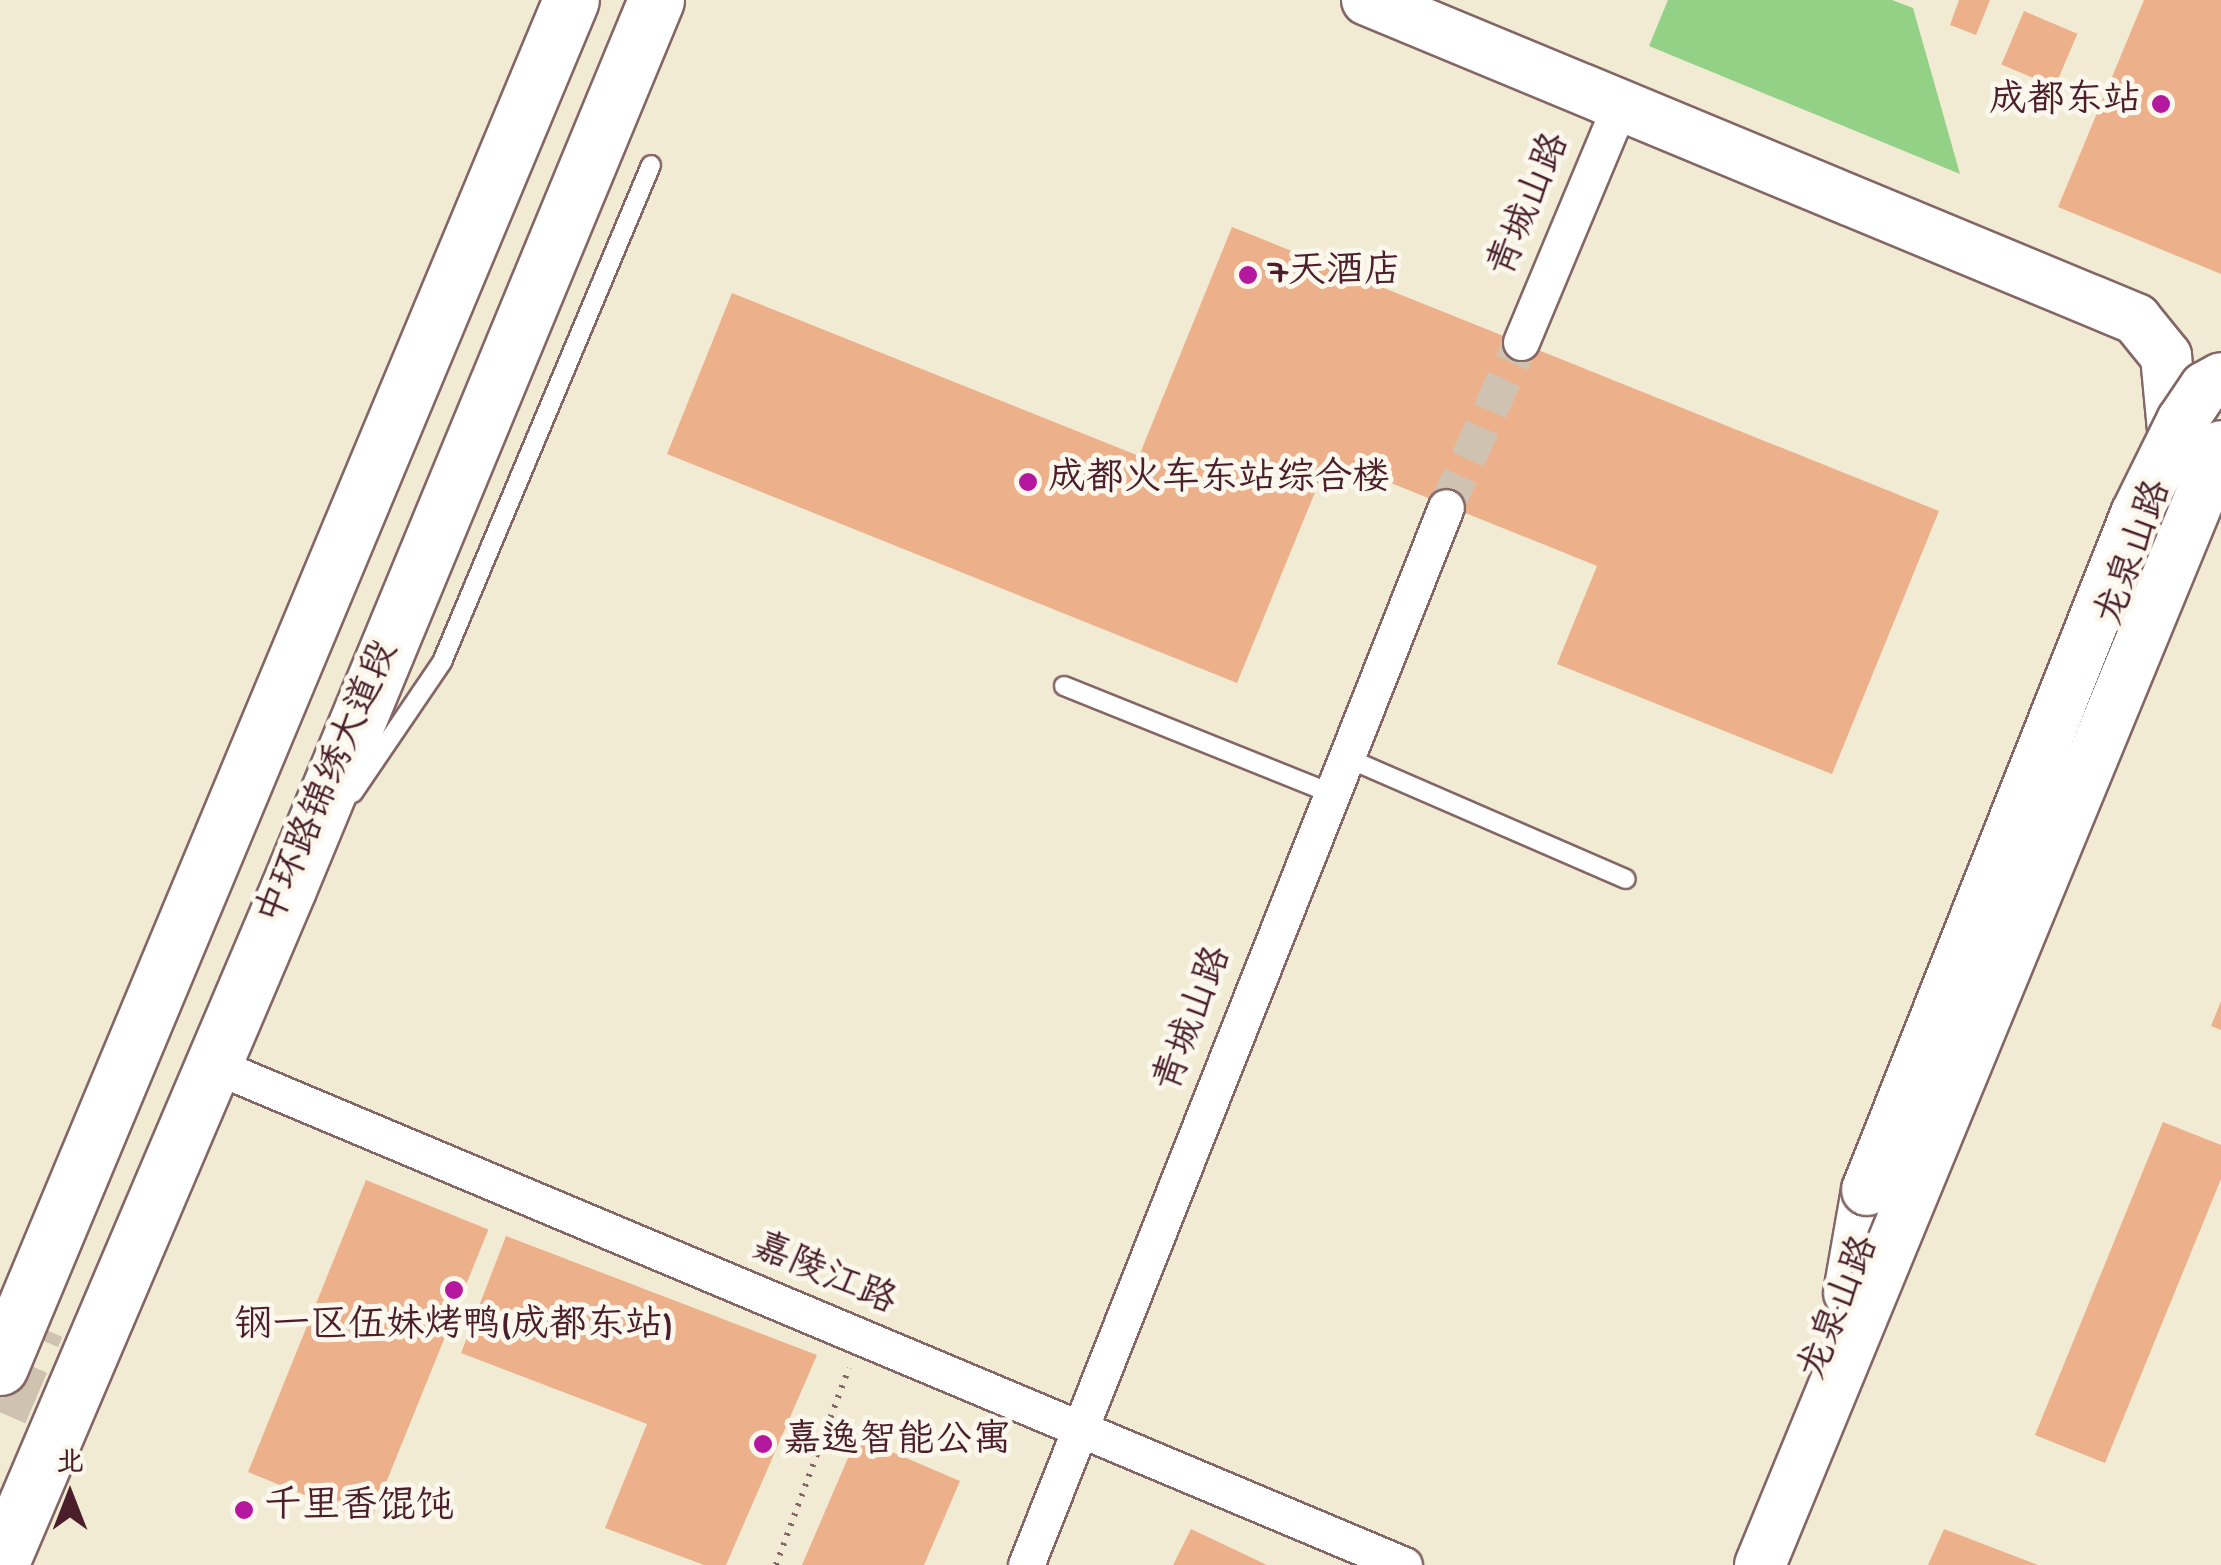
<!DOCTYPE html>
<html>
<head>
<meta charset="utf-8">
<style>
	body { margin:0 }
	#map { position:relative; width:2221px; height:1565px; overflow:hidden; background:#f1ebd3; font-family:"Gochi Hand","LXGW WenKai TC",sans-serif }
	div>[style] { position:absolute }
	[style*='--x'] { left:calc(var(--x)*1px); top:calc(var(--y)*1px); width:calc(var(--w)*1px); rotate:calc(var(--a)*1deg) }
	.green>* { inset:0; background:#93d187 }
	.building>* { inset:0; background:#ecb18b; transform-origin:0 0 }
	.street-tunnel>* { height:35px; margin-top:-17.5px; transform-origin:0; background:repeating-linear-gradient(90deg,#d0c2b1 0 35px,transparent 0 53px) }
	.primary-tunnel>* { height:55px; margin-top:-27.5px; transform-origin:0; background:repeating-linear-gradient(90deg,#d0c2b1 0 55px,transparent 0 83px) }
	.path>* { height:6px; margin-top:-3px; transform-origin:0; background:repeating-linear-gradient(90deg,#846666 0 2.5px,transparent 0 10.5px) }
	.roads { filter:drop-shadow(2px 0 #846666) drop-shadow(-2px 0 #846666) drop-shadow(0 2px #846666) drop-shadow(0 -2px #846666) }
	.lane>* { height:18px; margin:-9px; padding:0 9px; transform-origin:9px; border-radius:9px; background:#fff }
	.street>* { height:35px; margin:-17.5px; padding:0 17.5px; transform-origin:17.5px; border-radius:17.5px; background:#fff }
	.secondary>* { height:50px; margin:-25px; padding:0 25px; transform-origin:25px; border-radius:25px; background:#fff }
	.primary>* { height:55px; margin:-27.5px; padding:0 27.5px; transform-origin:27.5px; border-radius:27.5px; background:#fff }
	.bridges { filter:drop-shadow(2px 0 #846666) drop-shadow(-2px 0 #846666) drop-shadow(0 2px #846666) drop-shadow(0 -2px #846666) }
	.secondary-bridge>* { height:50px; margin:-25px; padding:0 25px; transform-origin:25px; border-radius:25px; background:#fff }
	.dots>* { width:28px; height:28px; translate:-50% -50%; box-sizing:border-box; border:5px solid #fbf7ec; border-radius:50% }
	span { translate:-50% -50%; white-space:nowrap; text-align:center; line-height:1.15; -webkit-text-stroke:10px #fbf7ec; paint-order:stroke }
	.poi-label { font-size:38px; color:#4a1f2b }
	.right { translate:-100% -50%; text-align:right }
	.left { translate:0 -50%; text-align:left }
	.street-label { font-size:38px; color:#4a1f2b }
	.north { position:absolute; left:20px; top:1445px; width:100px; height:100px; -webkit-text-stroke:8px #fbf7ec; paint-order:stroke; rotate:0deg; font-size:28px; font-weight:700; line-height:40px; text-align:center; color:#4a1f2b }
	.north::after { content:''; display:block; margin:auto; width:35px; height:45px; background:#4a1f2b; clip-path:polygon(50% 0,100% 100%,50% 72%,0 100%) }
</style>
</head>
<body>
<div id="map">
	<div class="green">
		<div style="clip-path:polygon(1668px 0,1892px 0,1913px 8px,1960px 174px,1649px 46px)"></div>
	</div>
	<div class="building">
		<div style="clip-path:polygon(1959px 0,1990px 0,1976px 35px,1950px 25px)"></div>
		<div style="clip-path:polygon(2144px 0,2221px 0,2221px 274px,2058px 207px)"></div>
		<div style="left:2024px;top:11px;width:58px;height:58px;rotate:23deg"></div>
		<div style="clip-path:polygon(1232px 227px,1939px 511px,1832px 774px,1557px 664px,1597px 566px,1329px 458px,1237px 683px,667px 454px,732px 293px,1139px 456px)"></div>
		<div style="clip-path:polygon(2221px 1001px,2221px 1030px,2211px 1026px)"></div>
		<div style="clip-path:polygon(2163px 1122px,2221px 1145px,2221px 1179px,2105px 1463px,2035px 1435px)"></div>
		<div style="left:366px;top:1180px;width:132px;height:315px;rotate:22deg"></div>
		<div style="clip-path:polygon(506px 1236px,817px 1355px,726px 1565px,704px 1565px,605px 1528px,647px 1424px,461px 1353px)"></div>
		<div style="clip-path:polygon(857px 1437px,960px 1481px,924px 1565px,802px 1565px)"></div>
		<div style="clip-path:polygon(1191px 1529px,1267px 1565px,1173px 1565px)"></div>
		<div style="clip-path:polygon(1944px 1529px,2038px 1565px,1928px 1565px)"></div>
	</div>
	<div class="street-tunnel">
		<div style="--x:1446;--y:507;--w:181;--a:-65.6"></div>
	</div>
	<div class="primary-tunnel">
		<div style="--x:0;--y:1412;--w:94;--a:-66.7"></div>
	</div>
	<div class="path">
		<div style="--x:776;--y:1565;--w:210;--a:-69.7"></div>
	</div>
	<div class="roads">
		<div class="lane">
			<div style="--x:1064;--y:686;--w:287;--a:21.9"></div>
			<div style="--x:1345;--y:757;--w:306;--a:23.5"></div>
			<div style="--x:353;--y:793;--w:158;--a:-55.8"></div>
			<div style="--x:442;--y:662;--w:539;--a:-67.19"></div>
		</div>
		<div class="street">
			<div style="--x:1521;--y:342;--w:259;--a:-67.3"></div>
			<div style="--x:211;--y:1064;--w:1294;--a:22.78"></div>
			<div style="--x:1026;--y:1565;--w:1138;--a:-68.35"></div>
		</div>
		<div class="secondary">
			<div style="--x:1367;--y:0;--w:833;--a:22.53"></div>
			<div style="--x:2136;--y:319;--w:48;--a:51"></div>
			<div style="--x:2166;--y:356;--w:95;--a:84.6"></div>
			<div style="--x:2175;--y:451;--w:9;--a:108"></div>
			<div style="--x:1849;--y:1293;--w:105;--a:-80.1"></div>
		</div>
		<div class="primary">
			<div style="--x:0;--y:1367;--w:1481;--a:-67.33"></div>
			<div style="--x:0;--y:1565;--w:735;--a:-66.92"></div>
			<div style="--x:288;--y:889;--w:962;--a:-67.51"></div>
		</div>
	</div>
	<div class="bridges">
		<div class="secondary-bridge">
			<div style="--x:1867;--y:1190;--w:728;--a:-68.3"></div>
			<div style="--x:2136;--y:514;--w:104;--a:-63.7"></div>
			<div style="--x:2182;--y:421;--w:41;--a:-55.9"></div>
			<div style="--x:2205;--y:387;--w:18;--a:-29"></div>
			<div style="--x:1760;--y:1565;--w:1210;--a:-67.61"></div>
		</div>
	</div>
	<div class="dots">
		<div style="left:2161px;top:104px;background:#b5179e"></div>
		<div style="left:1248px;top:275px;background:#b5179e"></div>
		<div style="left:1028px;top:482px;background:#b5179e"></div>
		<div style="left:454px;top:1290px;background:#b5179e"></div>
		<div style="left:763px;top:1444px;background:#b5179e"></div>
		<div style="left:244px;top:1510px;background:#b5179e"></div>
	</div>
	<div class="poi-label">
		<span class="right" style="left:2141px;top:104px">成都东站</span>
		<span class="left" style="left:1268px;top:275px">7天酒店</span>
		<span class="left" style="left:1048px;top:482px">成都火车东站综合楼</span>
		<span style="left:454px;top:1329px">钢一区伍妹烤鸭(成都东站)</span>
		<span class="left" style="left:783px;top:1444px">嘉逸智能公寓</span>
		<span class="left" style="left:264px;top:1510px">千里香馄饨</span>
	</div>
	<div class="street-label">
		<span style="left:1532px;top:206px;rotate:-67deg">青城山路</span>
		<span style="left:2137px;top:554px;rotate:-70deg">龙泉山路</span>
		<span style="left:331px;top:784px;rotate:-67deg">中环路锦绣大道段</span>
		<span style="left:1196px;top:1020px;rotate:-69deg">青城山路</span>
		<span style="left:823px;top:1277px;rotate:23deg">嘉陵江路</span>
		<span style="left:1842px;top:1309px;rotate:-68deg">龙泉山路</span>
	</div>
	<div class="north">北</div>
</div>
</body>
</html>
